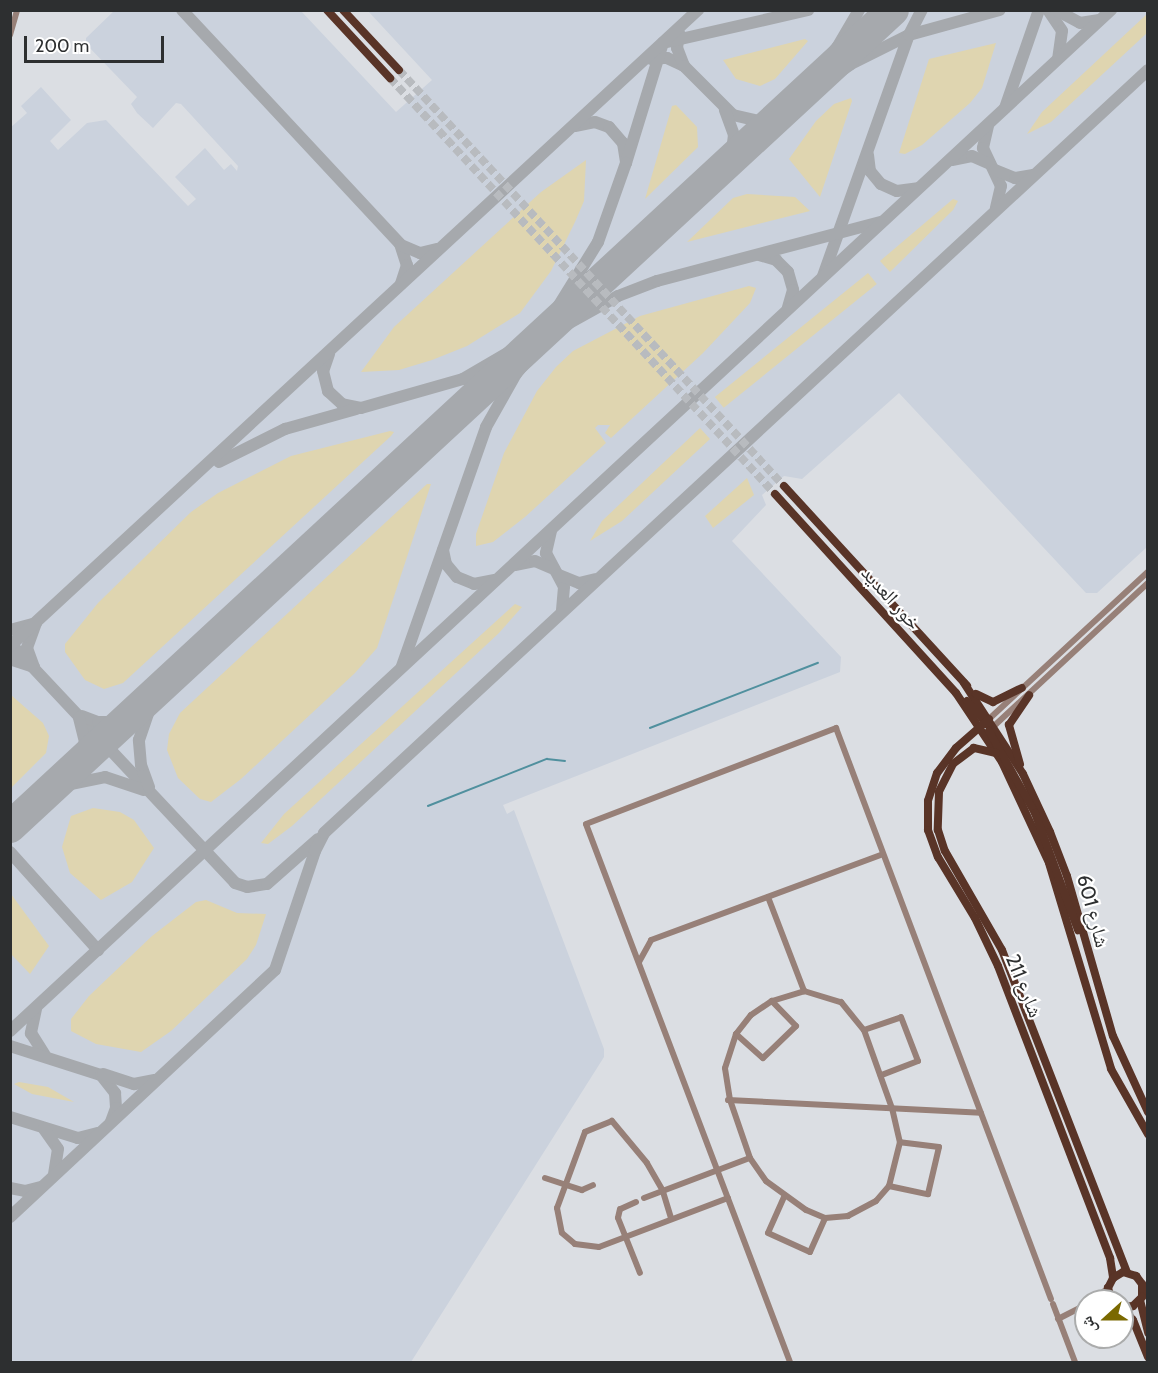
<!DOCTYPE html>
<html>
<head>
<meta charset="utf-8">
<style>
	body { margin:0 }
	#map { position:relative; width:1158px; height:1373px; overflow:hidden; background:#dbdee3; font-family:Cabin,"Noto Naskh Arabic",sans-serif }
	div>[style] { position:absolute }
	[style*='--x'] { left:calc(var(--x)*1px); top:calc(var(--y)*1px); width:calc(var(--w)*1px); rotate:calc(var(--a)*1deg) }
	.built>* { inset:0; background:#cbd2dd }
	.sand>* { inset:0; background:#dfd5b0; transform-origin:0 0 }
	.stream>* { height:1.5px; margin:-0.75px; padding:0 0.75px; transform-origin:0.75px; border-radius:0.75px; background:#50909e }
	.taxiway>* { height:12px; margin:-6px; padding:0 6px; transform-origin:6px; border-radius:6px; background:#a6a9ad }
	.runway>* { height:32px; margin:-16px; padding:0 16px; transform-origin:16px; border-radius:16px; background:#a6a9ad }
	.major-tunnel>* { height:8px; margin-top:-4px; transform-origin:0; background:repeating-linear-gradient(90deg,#b8bbbf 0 8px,transparent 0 12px) }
	.minor>* { height:6px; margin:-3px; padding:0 3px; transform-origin:3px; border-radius:3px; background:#978078 }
	.major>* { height:8px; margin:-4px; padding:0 4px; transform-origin:4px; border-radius:4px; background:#593427 }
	span { translate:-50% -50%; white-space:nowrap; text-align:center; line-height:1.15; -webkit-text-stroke:4.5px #fff; paint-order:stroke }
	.street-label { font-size:20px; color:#2d2f30 }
	.frame { position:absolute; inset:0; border:12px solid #2d2f30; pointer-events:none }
	.north { position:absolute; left:1074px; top:1289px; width:60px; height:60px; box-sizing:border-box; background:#fff; border:2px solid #abacac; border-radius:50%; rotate:249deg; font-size:16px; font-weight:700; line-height:24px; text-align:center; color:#2d2f30 }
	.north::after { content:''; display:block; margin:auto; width:21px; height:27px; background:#7a6900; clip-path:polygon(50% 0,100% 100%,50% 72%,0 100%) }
	.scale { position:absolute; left:24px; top:36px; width:140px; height:27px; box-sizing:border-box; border:3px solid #2d2f30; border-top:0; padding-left:8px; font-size:18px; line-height:21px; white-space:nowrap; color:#2d2f30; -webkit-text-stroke:4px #fff; paint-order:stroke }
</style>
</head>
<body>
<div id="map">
	<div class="built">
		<div style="clip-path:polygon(114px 11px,301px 11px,396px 112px,432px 80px,368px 11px,1147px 11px,1147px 547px,1097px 593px,1086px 593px,899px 393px,802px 479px,784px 476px,762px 495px,766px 505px,732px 541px,841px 657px,840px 672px,503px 805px,507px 814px,514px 810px,604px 1049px,604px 1057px,411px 1362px,11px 1362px,10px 128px,27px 113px,21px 106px,41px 87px,71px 120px,50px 141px,58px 150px,87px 123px,106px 120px,188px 206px,196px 199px,175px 177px,205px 148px,224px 170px,231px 164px,237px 171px,238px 166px,181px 104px,176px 103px,153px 128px,137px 113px,131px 104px,137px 97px,86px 44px,86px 38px)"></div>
	</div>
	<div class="sand">
		<div style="clip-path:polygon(1147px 14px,1147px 33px,1051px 122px,1027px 134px,1042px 112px)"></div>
		<div style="clip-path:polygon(805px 39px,808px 41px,775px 79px,760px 86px,736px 79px,723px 60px)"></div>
		<div style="clip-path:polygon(996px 43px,982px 88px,970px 103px,922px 145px,905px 154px,899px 153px,929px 59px)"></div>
		<div style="clip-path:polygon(851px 98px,852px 101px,820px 197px,789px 159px,816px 121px,834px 104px)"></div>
		<div style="clip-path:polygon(676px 105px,697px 127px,698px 147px,645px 199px,672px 106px)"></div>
		<div style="clip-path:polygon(586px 160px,584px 201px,575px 222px,551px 271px,520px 313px,467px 346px,432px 360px,399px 370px,361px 372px,394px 327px,541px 192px)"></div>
		<div style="clip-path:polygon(747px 194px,795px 197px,810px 211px,687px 242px,733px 198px)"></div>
		<div style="clip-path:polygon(953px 199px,958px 201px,953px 210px,890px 272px,880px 261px)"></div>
		<div style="left:868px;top:273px;width:14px;height:197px;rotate:51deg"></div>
		<div style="clip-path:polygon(749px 286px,756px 288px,750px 303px,703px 353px,611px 438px,605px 433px,610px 425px,598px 425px,595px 428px,606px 443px,525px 517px,493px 542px,476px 546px,476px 534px,504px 453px,537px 391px,556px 367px,573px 351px,640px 316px)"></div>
		<div style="clip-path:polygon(700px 428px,710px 439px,622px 521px,590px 541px,602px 521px)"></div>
		<div style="clip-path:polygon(390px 431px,394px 432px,391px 436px,123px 683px,104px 689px,85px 680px,65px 652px,65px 644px,98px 603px,191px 512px,218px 493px,291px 456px)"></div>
		<div style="clip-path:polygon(747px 478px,754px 495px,713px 528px,705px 516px)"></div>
		<div style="clip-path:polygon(427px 484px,431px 484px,377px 648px,355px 673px,241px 779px,211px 802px,200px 799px,178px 778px,167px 750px,169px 734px,180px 713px)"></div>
		<div style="clip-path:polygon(515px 604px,522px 607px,499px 633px,292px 826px,268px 844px,261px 843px,284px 814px)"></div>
		<div style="clip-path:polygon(11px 695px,43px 723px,49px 736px,46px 753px,11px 788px)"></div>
		<div style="clip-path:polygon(93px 808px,120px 812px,134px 820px,154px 848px,132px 882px,101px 900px,70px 873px,62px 847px,71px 816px)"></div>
		<div style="clip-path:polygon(11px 894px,49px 946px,30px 974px,11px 954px)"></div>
		<div style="clip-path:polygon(206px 900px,237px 913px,266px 914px,256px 945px,247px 959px,171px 1031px,141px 1052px,96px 1044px,71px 1031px,71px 1019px,89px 996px,152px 936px,196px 902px)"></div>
		<div style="clip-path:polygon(19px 1082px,48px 1087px,74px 1102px,32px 1094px,14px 1084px)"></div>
	</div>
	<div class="stream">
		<div style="--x:650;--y:728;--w:180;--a:-21.2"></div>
		<div style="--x:428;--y:806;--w:128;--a:-21.6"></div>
		<div style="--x:547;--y:759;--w:18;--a:6"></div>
	</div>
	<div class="taxiway">
		<div style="--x:182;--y:10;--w:320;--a:47"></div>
		<div style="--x:400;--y:244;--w:22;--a:72"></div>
		<div style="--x:407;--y:265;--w:20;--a:108"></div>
		<div style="--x:1048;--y:10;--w:25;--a:56"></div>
		<div style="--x:1062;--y:31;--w:27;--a:98"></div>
		<div style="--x:1056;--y:10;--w:27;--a:28"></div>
		<div style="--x:1080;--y:23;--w:18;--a:-9"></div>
		<div style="--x:651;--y:59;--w:16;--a:-4"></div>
		<div style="--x:667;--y:58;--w:19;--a:25"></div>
		<div style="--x:684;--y:66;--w:19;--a:-111"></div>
		<div style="--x:677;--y:48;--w:15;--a:-82"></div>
		<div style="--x:684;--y:66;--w:69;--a:45"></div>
		<div style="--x:733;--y:115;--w:27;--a:13"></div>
		<div style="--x:759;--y:121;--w:27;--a:-20"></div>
		<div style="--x:803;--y:90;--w:56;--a:-51.5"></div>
		<div style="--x:838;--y:46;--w:42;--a:-59.7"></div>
		<div style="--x:792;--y:104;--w:71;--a:-34.1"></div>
		<div style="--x:851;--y:64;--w:65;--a:-26.6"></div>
		<div style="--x:909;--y:35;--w:94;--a:-15.4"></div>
		<div style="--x:1005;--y:108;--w:104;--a:-70.9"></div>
		<div style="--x:575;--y:126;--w:20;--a:-11"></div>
		<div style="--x:595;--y:122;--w:15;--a:20"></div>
		<div style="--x:609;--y:127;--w:21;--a:49"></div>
		<div style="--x:623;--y:143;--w:20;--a:81"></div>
		<div style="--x:626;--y:163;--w:126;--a:-72.9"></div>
		<div style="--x:663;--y:43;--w:149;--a:-12.8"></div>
		<div style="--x:988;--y:126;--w:23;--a:103"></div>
		<div style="--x:983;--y:148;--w:42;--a:64.7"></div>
		<div style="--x:1001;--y:186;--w:23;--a:103"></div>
		<div style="--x:868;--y:155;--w:16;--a:83"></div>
		<div style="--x:870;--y:171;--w:17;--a:50"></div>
		<div style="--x:881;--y:184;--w:17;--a:24"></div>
		<div style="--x:897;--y:191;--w:21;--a:-8"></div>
		<div style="--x:952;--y:160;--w:20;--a:-11"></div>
		<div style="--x:972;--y:156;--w:20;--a:24"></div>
		<div style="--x:995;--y:170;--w:22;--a:22"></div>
		<div style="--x:1015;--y:178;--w:17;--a:-10"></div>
		<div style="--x:720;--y:171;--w:23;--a:-59"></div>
		<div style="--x:732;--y:151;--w:16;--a:-83"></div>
		<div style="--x:734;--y:135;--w:27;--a:-110"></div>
		<div style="--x:401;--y:245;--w:21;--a:23"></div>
		<div style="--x:420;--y:253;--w:18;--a:-13"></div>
		<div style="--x:759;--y:255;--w:18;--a:16"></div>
		<div style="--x:776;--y:260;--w:17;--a:45"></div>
		<div style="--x:788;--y:272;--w:19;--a:74"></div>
		<div style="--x:793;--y:290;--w:19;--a:106"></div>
		<div style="--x:823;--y:276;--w:256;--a:-70.4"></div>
		<div style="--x:909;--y:35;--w:28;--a:-63"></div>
		<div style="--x:548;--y:323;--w:95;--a:-58.3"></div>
		<div style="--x:598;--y:242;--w:84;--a:-70.5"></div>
		<div style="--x:555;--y:331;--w:72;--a:-29.1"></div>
		<div style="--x:618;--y:296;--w:42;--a:-21"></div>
		<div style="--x:657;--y:281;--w:232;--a:-14.8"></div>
		<div style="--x:329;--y:354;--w:18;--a:109"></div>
		<div style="--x:323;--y:371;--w:21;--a:76"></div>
		<div style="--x:328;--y:391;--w:19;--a:43"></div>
		<div style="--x:342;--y:404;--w:19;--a:12"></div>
		<div style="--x:361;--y:408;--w:106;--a:-15.9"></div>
		<div style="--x:463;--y:379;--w:93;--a:-30.4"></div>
		<div style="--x:219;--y:462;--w:74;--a:-26.6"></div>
		<div style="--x:285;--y:429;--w:74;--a:-15.7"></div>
		<div style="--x:551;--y:531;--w:23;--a:103"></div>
		<div style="--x:546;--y:553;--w:38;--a:62"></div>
		<div style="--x:564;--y:587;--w:25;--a:95"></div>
		<div style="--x:443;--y:550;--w:14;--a:78"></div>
		<div style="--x:446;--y:564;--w:17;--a:50"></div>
		<div style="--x:457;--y:577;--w:18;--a:22"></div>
		<div style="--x:474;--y:584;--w:21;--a:-11"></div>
		<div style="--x:515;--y:565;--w:20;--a:-11"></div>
		<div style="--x:535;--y:561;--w:21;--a:23"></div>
		<div style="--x:559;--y:575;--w:22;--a:22"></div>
		<div style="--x:579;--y:583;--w:17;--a:-13"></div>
		<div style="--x:10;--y:630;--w:27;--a:-15"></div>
		<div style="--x:36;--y:623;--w:27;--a:110"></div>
		<div style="--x:27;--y:648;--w:20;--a:70"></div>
		<div style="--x:34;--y:667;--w:25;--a:-162"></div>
		<div style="--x:10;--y:643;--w:329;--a:46.8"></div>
		<div style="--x:235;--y:883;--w:13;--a:18"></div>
		<div style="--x:247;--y:887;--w:20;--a:-9"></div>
		<div style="--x:267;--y:884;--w:68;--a:-41.4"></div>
		<div style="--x:10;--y:646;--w:937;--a:-42.75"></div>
		<div style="--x:402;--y:666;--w:253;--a:-70.6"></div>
		<div style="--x:486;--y:427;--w:61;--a:-60.5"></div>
		<div style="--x:516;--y:374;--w:71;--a:-50.7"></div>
		<div style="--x:82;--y:716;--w:17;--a:21"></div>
		<div style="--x:98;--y:722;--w:16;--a:0"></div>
		<div style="--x:114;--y:722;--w:25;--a:-23"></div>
		<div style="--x:70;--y:773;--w:34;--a:-64"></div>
		<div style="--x:85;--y:742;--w:25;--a:-104"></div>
		<div style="--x:56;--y:787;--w:50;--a:-11.5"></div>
		<div style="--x:105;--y:777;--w:41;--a:18.4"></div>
		<div style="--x:149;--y:787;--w:23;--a:-110"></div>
		<div style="--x:141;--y:765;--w:25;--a:-95"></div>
		<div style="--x:139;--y:740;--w:46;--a:-71.2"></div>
		<div style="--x:10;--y:852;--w:132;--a:48.1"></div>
		<div style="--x:36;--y:1009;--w:25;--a:102"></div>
		<div style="--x:31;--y:1033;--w:26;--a:58"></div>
		<div style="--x:10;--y:1031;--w:1502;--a:-42.84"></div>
		<div style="--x:10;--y:1046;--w:96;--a:17.7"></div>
		<div style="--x:101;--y:1075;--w:23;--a:52"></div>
		<div style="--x:115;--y:1093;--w:15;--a:86"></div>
		<div style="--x:116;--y:1108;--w:15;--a:110"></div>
		<div style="--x:103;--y:1074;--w:33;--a:18"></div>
		<div style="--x:134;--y:1084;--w:21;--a:-11"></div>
		<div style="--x:10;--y:1117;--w:71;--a:17.2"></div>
		<div style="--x:78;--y:1138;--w:21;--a:-14"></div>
		<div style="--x:44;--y:1129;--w:24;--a:55"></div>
		<div style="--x:58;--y:1149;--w:25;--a:99"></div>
		<div style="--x:10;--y:1188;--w:15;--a:11"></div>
		<div style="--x:25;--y:1191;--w:16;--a:-14"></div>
		<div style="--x:10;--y:1217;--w:362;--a:-43"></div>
		<div style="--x:275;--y:970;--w:126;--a:-71.4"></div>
		<div style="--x:315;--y:851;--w:20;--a:-63"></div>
		<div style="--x:324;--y:833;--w:1123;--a:-42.8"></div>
	</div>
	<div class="runway">
		<div style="--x:10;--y:827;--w:1203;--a:-42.78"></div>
	</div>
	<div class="major-tunnel">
		<div style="--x:399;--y:70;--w:567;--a:47.22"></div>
		<div style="--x:390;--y:78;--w:567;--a:47.22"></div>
	</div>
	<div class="minor">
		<div style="--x:10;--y:35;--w:26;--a:-74"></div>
		<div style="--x:989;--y:719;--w:217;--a:-42.8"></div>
		<div style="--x:994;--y:726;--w:210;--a:-42.9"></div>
		<div style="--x:768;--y:897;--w:101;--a:69"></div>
		<div style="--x:639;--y:962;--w:25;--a:-61"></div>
		<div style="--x:651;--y:940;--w:247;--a:-20.3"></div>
		<div style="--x:804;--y:991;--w:39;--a:17"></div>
		<div style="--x:841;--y:1002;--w:36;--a:51"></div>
		<div style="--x:864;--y:1030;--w:83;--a:70.3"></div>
		<div style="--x:892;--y:1108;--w:35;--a:77"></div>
		<div style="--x:900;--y:1142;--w:45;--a:104"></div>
		<div style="--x:889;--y:1186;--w:20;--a:131"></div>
		<div style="--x:876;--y:1201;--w:32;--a:152"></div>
		<div style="--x:848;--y:1216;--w:23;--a:175"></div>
		<div style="--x:825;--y:1218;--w:21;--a:-157"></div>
		<div style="--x:806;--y:1210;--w:49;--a:-144.1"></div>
		<div style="--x:766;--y:1181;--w:28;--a:-125"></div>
		<div style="--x:750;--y:1158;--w:61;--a:-109"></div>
		<div style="--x:730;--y:1100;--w:32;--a:-99"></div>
		<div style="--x:725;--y:1068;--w:36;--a:-72"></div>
		<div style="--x:736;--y:1034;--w:24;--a:-52"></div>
		<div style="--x:751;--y:1015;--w:25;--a:-34"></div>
		<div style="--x:772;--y:1001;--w:34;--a:-17"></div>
		<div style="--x:864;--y:1030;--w:39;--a:-19"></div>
		<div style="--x:901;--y:1017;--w:47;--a:68.9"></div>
		<div style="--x:918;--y:1061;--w:40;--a:159"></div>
		<div style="--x:736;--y:1034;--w:36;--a:42"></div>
		<div style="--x:763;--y:1058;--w:46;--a:-44.1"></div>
		<div style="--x:796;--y:1026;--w:35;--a:-134"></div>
		<div style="--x:728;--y:1100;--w:253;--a:2.9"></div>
		<div style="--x:545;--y:1178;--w:39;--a:18"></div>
		<div style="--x:582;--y:1190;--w:12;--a:-24"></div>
		<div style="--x:889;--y:1186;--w:40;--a:12"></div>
		<div style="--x:928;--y:1194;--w:48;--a:-76.8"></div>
		<div style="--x:939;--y:1147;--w:39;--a:-173"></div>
		<div style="--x:784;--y:1197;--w:39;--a:114"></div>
		<div style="--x:768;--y:1233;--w:46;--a:24.3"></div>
		<div style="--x:810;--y:1252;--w:37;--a:-66"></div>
		<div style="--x:644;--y:1198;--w:113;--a:-20.7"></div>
		<div style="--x:636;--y:1202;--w:17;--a:156"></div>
		<div style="--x:620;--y:1209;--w:9;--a:103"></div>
		<div style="--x:618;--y:1218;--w:59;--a:68.2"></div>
		<div style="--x:671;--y:1218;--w:28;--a:-107"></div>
		<div style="--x:663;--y:1191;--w:32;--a:-120"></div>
		<div style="--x:647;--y:1163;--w:55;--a:-129.8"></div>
		<div style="--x:612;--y:1121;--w:29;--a:158"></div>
		<div style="--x:585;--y:1132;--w:81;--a:110.2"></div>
		<div style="--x:557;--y:1208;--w:25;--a:79"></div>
		<div style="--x:562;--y:1233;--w:17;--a:40"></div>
		<div style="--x:575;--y:1244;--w:24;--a:7"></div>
		<div style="--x:599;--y:1247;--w:138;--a:-20.8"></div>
		<div style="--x:1093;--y:1301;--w:20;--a:-41"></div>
		<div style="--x:1053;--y:1304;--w:62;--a:69.2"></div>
		<div style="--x:1058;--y:1319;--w:31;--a:-27"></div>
		<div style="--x:790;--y:1362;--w:575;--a:-110.77"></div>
		<div style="--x:586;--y:824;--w:268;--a:-21"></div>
		<div style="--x:836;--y:728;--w:610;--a:69.37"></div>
	</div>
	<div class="major">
		<div style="--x:327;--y:10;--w:93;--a:47.2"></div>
		<div style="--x:343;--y:10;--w:82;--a:47"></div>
		<div style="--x:784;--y:486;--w:271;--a:47.5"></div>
		<div style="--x:775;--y:494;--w:269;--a:47.7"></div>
		<div style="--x:956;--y:693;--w:83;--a:56.3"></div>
		<div style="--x:1002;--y:762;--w:111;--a:65"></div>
		<div style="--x:1049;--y:863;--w:215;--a:73.2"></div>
		<div style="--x:1111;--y:1069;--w:75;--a:60.4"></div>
		<div style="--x:964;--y:683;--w:108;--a:57"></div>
		<div style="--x:1023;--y:774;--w:64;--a:65"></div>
		<div style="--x:1050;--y:832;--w:47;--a:68.9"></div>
		<div style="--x:1067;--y:876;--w:166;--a:74"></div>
		<div style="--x:1113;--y:1036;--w:84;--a:65.3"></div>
		<div style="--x:976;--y:694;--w:19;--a:25"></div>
		<div style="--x:993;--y:702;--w:32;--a:-26"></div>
		<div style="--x:967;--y:701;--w:32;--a:49"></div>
		<div style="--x:989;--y:719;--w:44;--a:138.7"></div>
		<div style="--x:956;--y:748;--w:31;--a:127"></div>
		<div style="--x:937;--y:773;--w:29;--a:108"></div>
		<div style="--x:928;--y:801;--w:29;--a:90"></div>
		<div style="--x:928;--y:830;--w:29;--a:70"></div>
		<div style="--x:938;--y:857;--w:71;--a:58.8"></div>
		<div style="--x:975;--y:918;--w:53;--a:64.4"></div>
		<div style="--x:998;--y:966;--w:313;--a:69"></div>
		<div style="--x:1110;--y:1258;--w:20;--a:81"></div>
		<div style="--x:989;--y:731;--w:94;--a:60.7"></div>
		<div style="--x:1035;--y:813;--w:125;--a:69.8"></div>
		<div style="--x:996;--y:753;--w:23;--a:-167"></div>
		<div style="--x:974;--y:748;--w:26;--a:143"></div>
		<div style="--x:953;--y:764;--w:31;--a:117"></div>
		<div style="--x:939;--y:792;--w:38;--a:92"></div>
		<div style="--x:938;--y:830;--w:22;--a:72"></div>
		<div style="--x:945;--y:851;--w:114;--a:60.1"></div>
		<div style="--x:1002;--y:950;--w:345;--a:68.8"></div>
		<div style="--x:1020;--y:764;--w:41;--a:-105.8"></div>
		<div style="--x:1009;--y:725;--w:36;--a:-56"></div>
		<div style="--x:1140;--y:1300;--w:34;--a:76"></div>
		<div style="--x:1112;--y:1301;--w:14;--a:-107"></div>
		<div style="--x:1108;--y:1288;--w:11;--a:-63"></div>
		<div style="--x:1113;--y:1278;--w:12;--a:-31"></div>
		<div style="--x:1123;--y:1272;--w:14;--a:17"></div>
		<div style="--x:1136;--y:1276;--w:10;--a:53"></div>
		<div style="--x:1142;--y:1284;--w:13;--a:90"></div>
		<div style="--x:1142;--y:1297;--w:13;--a:135"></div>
		<div style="--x:1133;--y:1306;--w:11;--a:175"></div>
		<div style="--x:1122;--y:1307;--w:17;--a:50"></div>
		<div style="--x:1133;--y:1320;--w:40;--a:68"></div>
	</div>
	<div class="street-label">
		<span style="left:891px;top:598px;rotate:48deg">خور العديد</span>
		<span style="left:1093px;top:911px;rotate:75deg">شارع 601</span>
		<span style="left:1024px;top:986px;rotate:68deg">شارع 211</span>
	</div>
	<div class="frame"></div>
	<div class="north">ش</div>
	<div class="scale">200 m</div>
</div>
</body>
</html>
